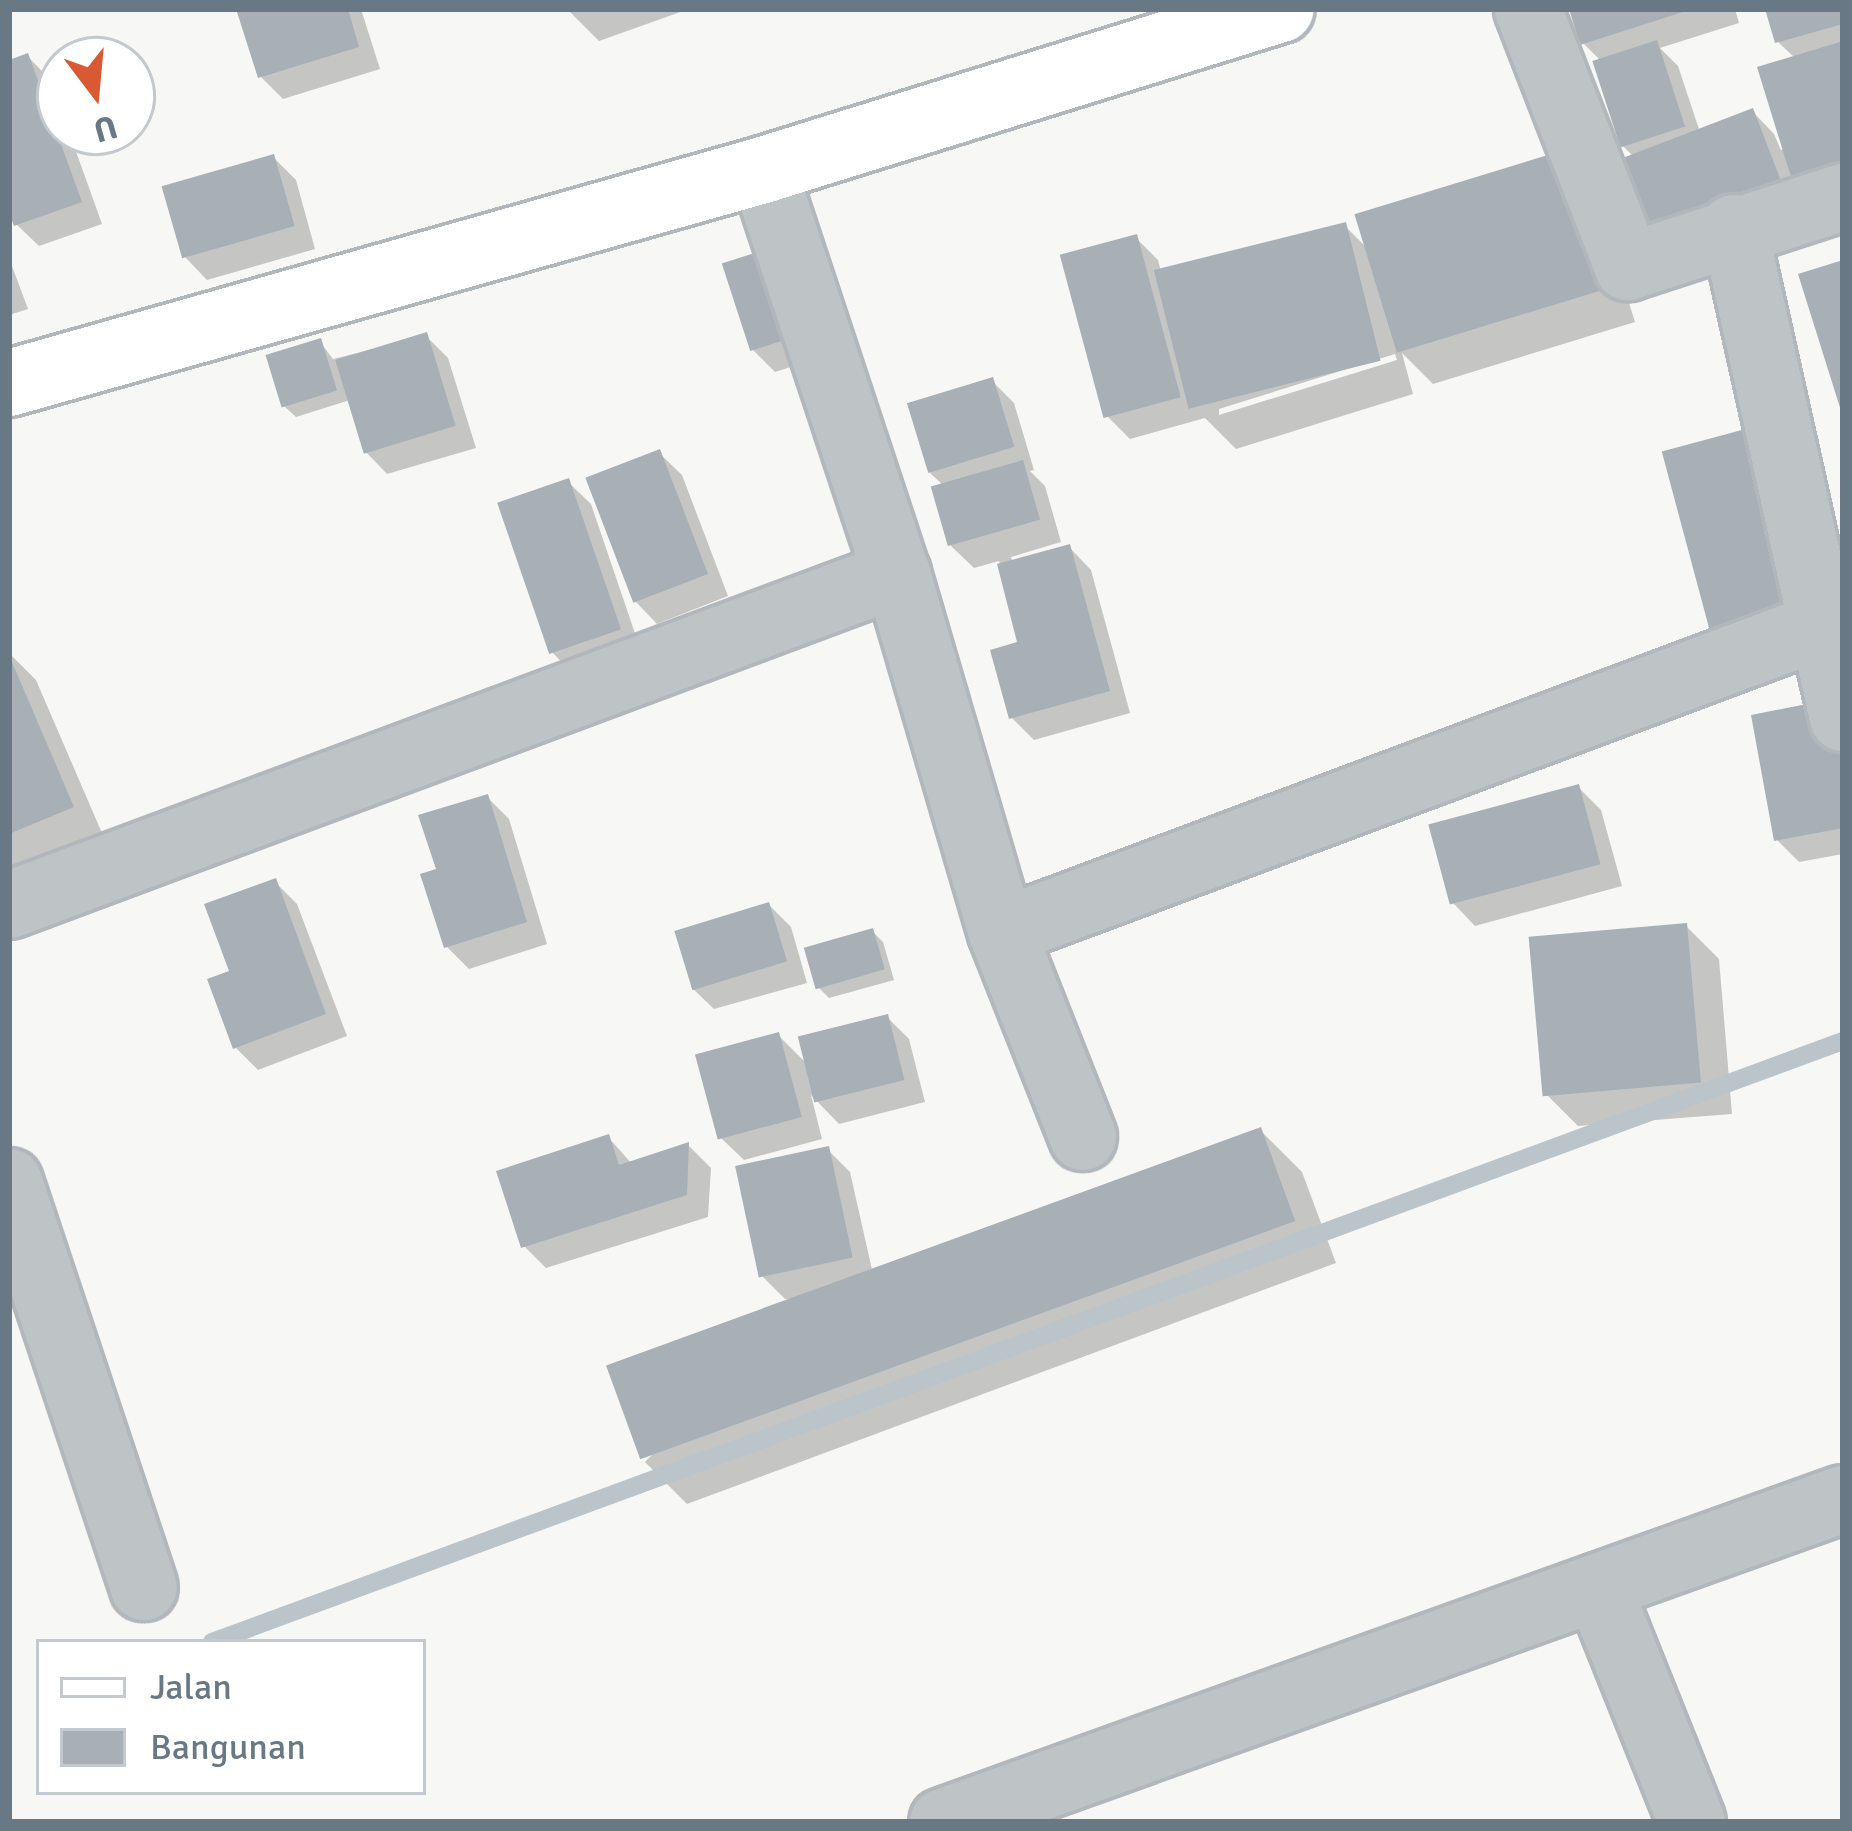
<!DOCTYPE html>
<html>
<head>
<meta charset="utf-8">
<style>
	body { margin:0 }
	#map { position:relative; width:1852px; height:1831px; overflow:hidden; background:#f7f7f5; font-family:Signika,sans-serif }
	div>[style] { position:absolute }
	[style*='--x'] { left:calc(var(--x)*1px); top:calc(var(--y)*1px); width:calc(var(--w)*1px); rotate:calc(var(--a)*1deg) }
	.shadow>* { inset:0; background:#0003 }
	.stream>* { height:18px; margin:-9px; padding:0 9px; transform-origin:9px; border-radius:9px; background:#bac4c9 }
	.building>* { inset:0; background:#a8b0b5; transform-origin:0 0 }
	.roads { filter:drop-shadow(3px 0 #b2b7bb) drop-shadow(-3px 0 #b2b7bb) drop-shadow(0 3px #b2b7bb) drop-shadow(0 -3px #b2b7bb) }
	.minor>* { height:66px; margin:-33px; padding:0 33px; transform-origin:33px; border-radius:33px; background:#bec3c6 }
	.major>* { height:66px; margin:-33px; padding:0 33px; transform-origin:33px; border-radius:33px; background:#fff }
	span { translate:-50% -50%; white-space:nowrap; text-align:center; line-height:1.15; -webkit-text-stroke:12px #fff; paint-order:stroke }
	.frame { position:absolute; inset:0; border:12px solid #687884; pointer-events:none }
	.legend { position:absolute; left:36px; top:1639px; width:390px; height:156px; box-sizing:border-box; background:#fff; border:3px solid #c3c9ce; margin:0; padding:15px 21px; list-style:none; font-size:36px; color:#687884 }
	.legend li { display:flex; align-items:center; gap:24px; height:60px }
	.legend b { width:60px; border:3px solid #c3c9ce }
	.north { position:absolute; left:36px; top:36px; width:120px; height:120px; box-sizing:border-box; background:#fff; border:3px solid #c3c9ce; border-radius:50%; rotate:164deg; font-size:33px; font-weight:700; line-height:48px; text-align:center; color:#687884 }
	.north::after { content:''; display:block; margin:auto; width:42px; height:54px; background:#d85934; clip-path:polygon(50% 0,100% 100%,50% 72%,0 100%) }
</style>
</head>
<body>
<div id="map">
	<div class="shadow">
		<div style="clip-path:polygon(258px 9px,361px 9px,380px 69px,283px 99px,261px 77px)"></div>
		<div style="clip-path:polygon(567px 9px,689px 9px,599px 41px)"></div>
		<div style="clip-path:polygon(1572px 9px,1735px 9px,1739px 23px,1660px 48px,1678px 66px,1700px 132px,1752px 111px,1774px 134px,1781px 150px,1785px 148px,1795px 58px,1778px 42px,1769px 9px,1843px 9px,1843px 190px,1816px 198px,1789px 171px,1805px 210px,1634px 157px,1624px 147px,1601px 61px,1583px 43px)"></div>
		<div style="clip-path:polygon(27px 56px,50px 79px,60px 107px,60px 132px,69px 132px,102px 224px,39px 246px,16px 224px,9px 203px,9px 63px)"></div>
		<div style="clip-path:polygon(273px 157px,296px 180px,315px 249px,207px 280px,185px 257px)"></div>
		<div style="clip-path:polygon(evenodd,1593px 187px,1635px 322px,1433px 384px,1402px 353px,1413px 394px,1236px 449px,1205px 418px,1130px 439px,1108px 417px,1136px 238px,1158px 260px,1165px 287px,1345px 226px,1368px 249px,1593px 187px,1395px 354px,1397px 360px,1219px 415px,1219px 409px,1395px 354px)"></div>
		<div style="clip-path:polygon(9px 258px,28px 309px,9px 315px)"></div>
		<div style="clip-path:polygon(725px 266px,825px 356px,775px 372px,753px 350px)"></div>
		<div style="clip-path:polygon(426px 336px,448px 358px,476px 448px,387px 474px,365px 451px,350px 400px,296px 417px,285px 407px,320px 342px,333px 359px)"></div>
		<div style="clip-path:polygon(992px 381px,1014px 403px,1034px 470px,1030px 471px,1045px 486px,1061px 542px,1011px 557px,1013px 563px,1069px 547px,1091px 570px,1130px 713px,1034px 740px,1012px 718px,1021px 644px,999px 561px,974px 568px,951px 546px,944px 486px,930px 473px)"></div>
		<div style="clip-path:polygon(659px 453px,682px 475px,728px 596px,657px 624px,635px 601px)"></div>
		<div style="clip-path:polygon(568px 482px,591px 504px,641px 651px,573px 674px,551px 651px)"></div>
		<div style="clip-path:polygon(9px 653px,36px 680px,105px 840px,9px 881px)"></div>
		<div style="clip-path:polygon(1843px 708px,1843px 854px,1799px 862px,1777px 840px)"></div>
		<div style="clip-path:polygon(1579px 788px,1601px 810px,1622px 886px,1475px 926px,1453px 903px)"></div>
		<div style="clip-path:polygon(487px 797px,509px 819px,547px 944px,469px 969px,446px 946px,440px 870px)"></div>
		<div style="clip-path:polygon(275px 882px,297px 904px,347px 1036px,258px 1070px,235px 1047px,233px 973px)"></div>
		<div style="clip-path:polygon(769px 905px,791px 927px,807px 983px,714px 1009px,691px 987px)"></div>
		<div style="clip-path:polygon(1686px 926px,1719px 959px,1732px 1114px,1578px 1126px,1545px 1093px)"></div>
		<div style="clip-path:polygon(872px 931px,883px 942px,894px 980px,829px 998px,819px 988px)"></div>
		<div style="clip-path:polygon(887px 1017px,909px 1039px,925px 1102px,839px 1124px,811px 1095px,822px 1139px,744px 1160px,721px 1138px,778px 1035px,808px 1065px)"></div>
		<div style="clip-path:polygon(1260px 1130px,1302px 1172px,1336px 1263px,687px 1504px,645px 1462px,807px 1298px,785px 1299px,762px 1276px,828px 1150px,850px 1172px,873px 1274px)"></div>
		<div style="clip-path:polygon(609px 1138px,632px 1164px,689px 1146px,711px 1168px,708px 1217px,546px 1268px,524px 1246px)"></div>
	</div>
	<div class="stream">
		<div style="--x:212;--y:1642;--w:1738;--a:-20.23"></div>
	</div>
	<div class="building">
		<div style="clip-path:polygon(248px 9px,348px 9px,359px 47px,258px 78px,237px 12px)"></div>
		<div style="clip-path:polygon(1569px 9px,1689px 9px,1689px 10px,1580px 45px)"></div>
		<div style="clip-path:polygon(1765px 9px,1843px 9px,1843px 24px,1775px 43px)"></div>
		<div style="left:1657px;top:40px;width:91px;height:68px;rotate:72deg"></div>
		<div style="clip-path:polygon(1843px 41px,1843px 161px,1791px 177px,1757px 67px)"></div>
		<div style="clip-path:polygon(28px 53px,82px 202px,14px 226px,9px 212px,9px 60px)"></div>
		<div style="left:1753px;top:108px;width:86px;height:146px;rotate:69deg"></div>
		<div style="left:1561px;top:151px;width:145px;height:216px;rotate:73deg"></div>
		<div style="left:274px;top:154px;width:75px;height:117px;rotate:74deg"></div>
		<div style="left:1346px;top:222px;width:143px;height:198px;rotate:76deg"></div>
		<div style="left:1137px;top:234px;width:169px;height:80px;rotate:75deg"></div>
		<div style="left:776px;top:246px;width:92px;height:57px;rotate:72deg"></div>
		<div style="clip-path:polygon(1843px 260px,1843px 413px,1842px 414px,1798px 274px)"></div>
		<div style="left:427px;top:332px;width:98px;height:96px;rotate:73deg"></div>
		<div style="left:321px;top:338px;width:55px;height:58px;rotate:73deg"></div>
		<div style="left:993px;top:377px;width:73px;height:90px;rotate:73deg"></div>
		<div style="left:1768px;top:423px;width:196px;height:110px;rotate:75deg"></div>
		<div style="left:660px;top:449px;width:134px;height:80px;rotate:69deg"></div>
		<div style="left:1023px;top:460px;width:62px;height:96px;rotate:74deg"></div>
		<div style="left:569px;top:478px;width:160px;height:76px;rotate:71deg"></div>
		<div style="clip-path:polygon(1070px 544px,1110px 691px,1009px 719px,990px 650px,1017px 642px,997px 564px)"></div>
		<div style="clip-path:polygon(9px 655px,74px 807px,9px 834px)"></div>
		<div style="clip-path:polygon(1837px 698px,1843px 731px,1843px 828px,1774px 841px,1751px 715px)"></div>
		<div style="left:1579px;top:784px;width:83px;height:156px;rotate:75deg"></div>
		<div style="clip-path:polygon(488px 794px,527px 922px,444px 948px,420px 874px,436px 869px,418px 815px)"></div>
		<div style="clip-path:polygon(276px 878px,326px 1014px,233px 1049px,207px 979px,229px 971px,204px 904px)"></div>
		<div style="left:769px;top:902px;width:62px;height:99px;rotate:73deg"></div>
		<div style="left:1687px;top:923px;width:160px;height:159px;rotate:85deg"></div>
		<div style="left:873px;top:928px;width:43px;height:72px;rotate:74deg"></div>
		<div style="left:888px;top:1014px;width:68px;height:93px;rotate:76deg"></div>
		<div style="left:779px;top:1032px;width:88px;height:87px;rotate:75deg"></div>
		<div style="left:1261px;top:1127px;width:100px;height:697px;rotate:70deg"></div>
		<div style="clip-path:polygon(609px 1134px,619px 1165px,689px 1142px,687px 1195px,521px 1248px,496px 1171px)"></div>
		<div style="left:829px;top:1146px;width:114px;height:96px;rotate:78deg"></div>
	</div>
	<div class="roads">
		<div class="minor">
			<div style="--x:1528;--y:9;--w:277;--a:68.8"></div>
			<div style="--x:1628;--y:267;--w:226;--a:-18"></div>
			<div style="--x:763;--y:170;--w:426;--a:71.7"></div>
			<div style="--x:897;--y:574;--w:373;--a:73.7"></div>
			<div style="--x:1734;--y:228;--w:502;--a:77.46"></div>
			<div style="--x:9;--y:905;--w:948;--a:-20.44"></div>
			<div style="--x:1083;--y:1137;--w:220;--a:-111.6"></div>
			<div style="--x:1002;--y:932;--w:880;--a:-20.5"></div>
			<div style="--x:9;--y:1182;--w:427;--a:71.6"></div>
			<div style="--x:1598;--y:1587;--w:253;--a:68.2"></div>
			<div style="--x:943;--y:1822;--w:956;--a:-19.74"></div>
		</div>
		<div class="major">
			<div style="--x:9;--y:383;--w:784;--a:-15.77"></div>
			<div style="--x:763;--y:170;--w:542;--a:-17.27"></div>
		</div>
	</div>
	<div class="frame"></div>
	<ul class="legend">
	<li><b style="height:15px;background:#fff"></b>Jalan</li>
	<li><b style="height:33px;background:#a8b0b5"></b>Bangunan</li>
	</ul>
	<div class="north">U</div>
</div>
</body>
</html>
